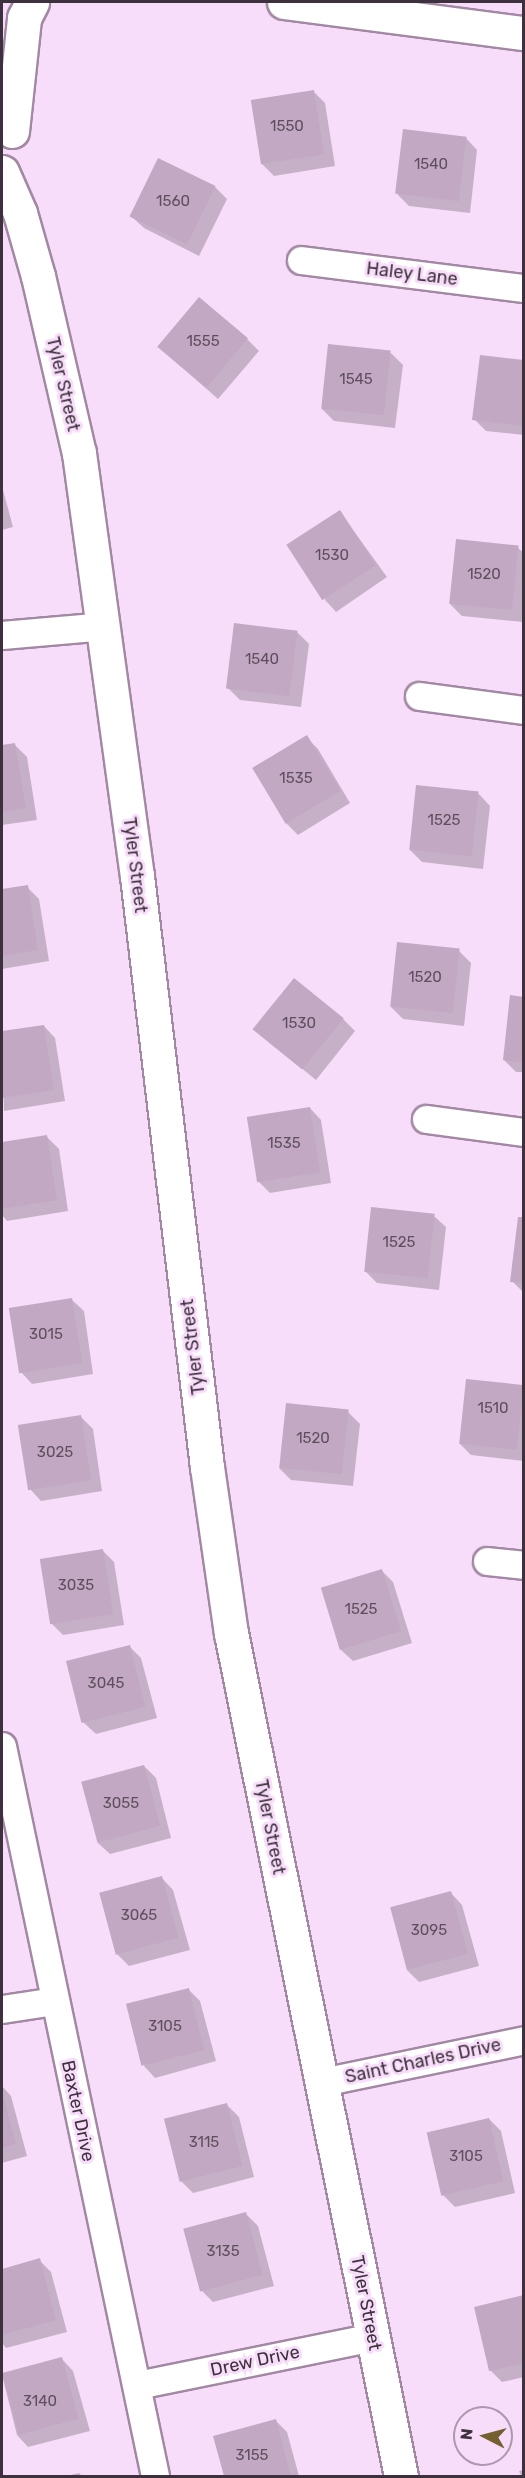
<!DOCTYPE html>
<html>
<head>
<meta charset="utf-8">
<style>
	body { margin:0 }
	#map { position:relative; width:525px; height:2478px; overflow:hidden; background:#f8ddfa; font-family:Rubik,sans-serif }
	div>[style] { position:absolute }
	[style*='--x'] { left:calc(var(--x)*1px); top:calc(var(--y)*1px); width:calc(var(--w)*1px); rotate:calc(var(--a)*1deg) }
	.shadow>* { inset:0; background:#0003 }
	.building>* { inset:0; background:#c3a8c4; transform-origin:0 0 }
	.roads { filter:drop-shadow(2px 0 #a288a3) drop-shadow(-2px 0 #a288a3) drop-shadow(0 2px #a288a3) drop-shadow(0 -2px #a288a3) }
	.minor>* { height:27px; margin:-13.5px; padding:0 13.5px; transform-origin:13.5px; border-radius:13.5px; background:#fff }
	.tertiary>* { height:33px; margin:-16.5px; padding:0 16.5px; transform-origin:16.5px; border-radius:16.5px; background:#fff }
	.secondary>* { height:33px; margin:-16.5px; padding:0 16.5px; transform-origin:16.5px; border-radius:16.5px; background:#fff }
	span { translate:-50% -50%; white-space:nowrap; text-align:center; line-height:1.15; -webkit-text-stroke:6px #f8ddfa; paint-order:stroke }
	.number-label { font-size:15px; color:#5e4f5e }
	.number-label span { -webkit-text-stroke-width:0 }
	.street-label { font-size:18px; color:#3c313c }
	.frame { position:absolute; inset:0; border:3px solid #3c313c; pointer-events:none }
	.north { position:absolute; left:453px; top:2406px; width:60px; height:60px; box-sizing:border-box; background:#f8ddfa; border:2px solid #ad98ae; border-radius:50%; rotate:276deg; font-size:16px; font-weight:700; line-height:24px; text-align:center; color:#3c313c }
	.north::after { content:''; display:block; margin:auto; width:21px; height:27px; background:#745f2e; clip-path:polygon(50% 0,100% 100%,50% 72%,0 100%) }
</style>
</head>
<body>
<div id="map">
	<div class="shadow">
		<div style="clip-path:polygon(313px 91px,325px 103px,335px 166px,274px 176px,262px 164px)"></div>
		<div style="clip-path:polygon(466px 138px,477px 150px,470px 213px,409px 206px,397px 194px)"></div>
		<div style="clip-path:polygon(215px 187px,227px 199px,199px 256px,144px 228px,132px 217px)"></div>
		<div style="clip-path:polygon(247px 339px,259px 351px,218px 399px,159px 347px)"></div>
		<div style="clip-path:polygon(391px 353px,403px 365px,395px 428px,334px 421px,322px 409px)"></div>
		<div style="clip-path:polygon(524px 361px,524px 435px,486px 431px,474px 419px)"></div>
		<div style="clip-path:polygon(2px 486px,13px 527px,2px 530px)"></div>
		<div style="clip-path:polygon(340px 512px,387px 577px,336px 612px,325px 600px)"></div>
		<div style="clip-path:polygon(518px 548px,524px 553px,523px 622px,462px 616px,450px 604px)"></div>
		<div style="clip-path:polygon(297px 632px,309px 644px,301px 707px,240px 700px,228px 688px)"></div>
		<div style="clip-path:polygon(306px 737px,318px 749px,350px 803px,298px 835px,286px 823px)"></div>
		<div style="clip-path:polygon(15px 745px,27px 757px,37px 820px,2px 825px,2px 747px)"></div>
		<div style="clip-path:polygon(479px 794px,490px 806px,483px 869px,422px 862px,410px 850px)"></div>
		<div style="clip-path:polygon(27px 887px,39px 899px,49px 961px,2px 969px,2px 891px)"></div>
		<div style="clip-path:polygon(459px 951px,471px 963px,464px 1026px,403px 1019px,391px 1007px)"></div>
		<div style="clip-path:polygon(524px 998px,524px 1072px,516px 1072px,504px 1060px)"></div>
		<div style="clip-path:polygon(343px 1019px,355px 1031px,316px 1080px,255px 1030px)"></div>
		<div style="clip-path:polygon(44px 1026px,55px 1038px,65px 1101px,4px 1111px,2px 1033px)"></div>
		<div style="clip-path:polygon(310px 1108px,321px 1120px,331px 1183px,270px 1193px,258px 1181px)"></div>
		<div style="clip-path:polygon(47px 1137px,59px 1149px,68px 1211px,7px 1221px,2px 1215px,2px 1144px)"></div>
		<div style="clip-path:polygon(434px 1216px,446px 1227px,439px 1290px,377px 1283px,365px 1271px)"></div>
		<div style="clip-path:polygon(524px 1219px,524px 1293px,512px 1281px)"></div>
		<div style="clip-path:polygon(72px 1300px,84px 1311px,93px 1374px,32px 1384px,21px 1372px)"></div>
		<div style="clip-path:polygon(524px 1387px,524px 1461px,471px 1455px,459px 1443px)"></div>
		<div style="clip-path:polygon(348px 1412px,360px 1424px,353px 1486px,291px 1480px,279px 1468px)"></div>
		<div style="clip-path:polygon(81px 1417px,93px 1429px,102px 1491px,41px 1501px,30px 1489px)"></div>
		<div style="clip-path:polygon(103px 1551px,114px 1562px,124px 1625px,63px 1635px,51px 1623px)"></div>
		<div style="clip-path:polygon(381px 1570px,393px 1582px,412px 1643px,353px 1661px,341px 1650px,323px 1589px)"></div>
		<div style="clip-path:polygon(129px 1646px,141px 1658px,157px 1718px,96px 1734px,84px 1723px,68px 1663px)"></div>
		<div style="clip-path:polygon(144px 1766px,156px 1778px,171px 1838px,110px 1854px,98px 1843px)"></div>
		<div style="clip-path:polygon(162px 1878px,173px 1890px,190px 1950px,129px 1966px,117px 1954px)"></div>
		<div style="clip-path:polygon(451px 1893px,462px 1905px,479px 1966px,419px 1982px,407px 1970px)"></div>
		<div style="clip-path:polygon(188px 1989px,200px 2001px,216px 2061px,155px 2078px,144px 2066px)"></div>
		<div style="clip-path:polygon(2px 2086px,11px 2096px,27px 2156px,2px 2163px)"></div>
		<div style="clip-path:polygon(227px 2105px,239px 2117px,254px 2177px,193px 2193px,181px 2181px)"></div>
		<div style="clip-path:polygon(489px 2119px,501px 2131px,515px 2193px,455px 2207px,443px 2195px)"></div>
		<div style="clip-path:polygon(246px 2214px,258px 2226px,274px 2286px,213px 2302px,201px 2290px)"></div>
		<div style="clip-path:polygon(39px 2260px,51px 2272px,67px 2332px,6px 2348px,2px 2343px,2px 2270px)"></div>
		<div style="clip-path:polygon(524px 2297px,524px 2377px,502px 2382px,490px 2370px)"></div>
		<div style="clip-path:polygon(62px 2359px,73px 2371px,90px 2431px,28px 2447px,17px 2435px,2px 2375px)"></div>
		<div style="clip-path:polygon(276px 2421px,287px 2432px,299px 2476px,225px 2476px,215px 2437px)"></div>
		<div style="clip-path:polygon(524px 2470px,524px 2476px,521px 2476px,519px 2471px)"></div>
		<div style="clip-path:polygon(79px 2473px,82px 2476px,66px 2476px)"></div>
	</div>
	<div class="building">
		<div style="left:314px;top:90px;width:65px;height:64px;rotate:81deg"></div>
		<div style="left:403px;top:129px;width:64px;height:65px;rotate:7deg"></div>
		<div style="left:158px;top:158px;width:64px;height:65px;rotate:26deg"></div>
		<div style="left:199px;top:297px;width:64px;height:65px;rotate:40deg"></div>
		<div style="left:328px;top:344px;width:63px;height:65px;rotate:6deg"></div>
		<div style="clip-path:polygon(480px 355px,524px 360px,524px 426px,472px 420px)"></div>
		<div style="left:340px;top:510px;width:66px;height:64px;rotate:57deg"></div>
		<div style="left:456px;top:539px;width:63px;height:65px;rotate:6deg"></div>
		<div style="left:234px;top:623px;width:64px;height:66px;rotate:7deg"></div>
		<div style="left:307px;top:735px;width:65px;height:64px;rotate:59deg"></div>
		<div style="clip-path:polygon(15px 743px,26px 808px,2px 812px,2px 745px)"></div>
		<div style="left:416px;top:785px;width:63px;height:65px;rotate:6deg"></div>
		<div style="clip-path:polygon(28px 885px,38px 950px,2px 956px,2px 889px)"></div>
		<div style="left:397px;top:942px;width:63px;height:65px;rotate:6deg"></div>
		<div style="left:294px;top:978px;width:64px;height:66px;rotate:39deg"></div>
		<div style="clip-path:polygon(510px 995px,524px 997px,524px 1063px,503px 1060px)"></div>
		<div style="clip-path:polygon(44px 1025px,54px 1090px,2px 1098px,2px 1031px)"></div>
		<div style="left:310px;top:1107px;width:66px;height:64px;rotate:81deg"></div>
		<div style="clip-path:polygon(47px 1135px,57px 1200px,2px 1209px,2px 1142px)"></div>
		<div style="left:371px;top:1207px;width:64px;height:65px;rotate:6deg"></div>
		<div style="clip-path:polygon(518px 1217px,524px 1217px,524px 1283px,510px 1282px)"></div>
		<div style="left:72px;top:1298px;width:66px;height:64px;rotate:81deg"></div>
		<div style="left:466px;top:1379px;width:58px;height:65px;rotate:6deg"></div>
		<div style="left:286px;top:1403px;width:63px;height:65px;rotate:6deg"></div>
		<div style="left:81px;top:1415px;width:66px;height:64px;rotate:81deg"></div>
		<div style="left:103px;top:1549px;width:66px;height:64px;rotate:81deg"></div>
		<div style="left:382px;top:1569px;width:65px;height:64px;rotate:73deg"></div>
		<div style="left:130px;top:1645px;width:64px;height:66px;rotate:76deg"></div>
		<div style="left:144px;top:1765px;width:63px;height:65px;rotate:75deg"></div>
		<div style="left:162px;top:1876px;width:64px;height:65px;rotate:75deg"></div>
		<div style="left:451px;top:1891px;width:65px;height:63px;rotate:75deg"></div>
		<div style="left:189px;top:1988px;width:64px;height:65px;rotate:76deg"></div>
		<div style="clip-path:polygon(2px 2092px,16px 2144px,2px 2148px)"></div>
		<div style="left:227px;top:2103px;width:65px;height:65px;rotate:76deg"></div>
		<div style="left:489px;top:2118px;width:65px;height:64px;rotate:77deg"></div>
		<div style="left:246px;top:2212px;width:65px;height:65px;rotate:75deg"></div>
		<div style="clip-path:polygon(40px 2258px,56px 2320px,2px 2335px,2px 2269px)"></div>
		<div style="clip-path:polygon(524px 2295px,524px 2363px,489px 2371px,474px 2307px)"></div>
		<div style="left:62px;top:2357px;width:64px;height:62px;rotate:75deg"></div>
		<div style="clip-path:polygon(276px 2419px,291px 2476px,224px 2476px,213px 2436px)"></div>
	</div>
	<div class="roads">
		<div class="minor">
			<div style="--x:301;--y:260;--w:225;--a:7.2"></div>
			<div style="--x:2;--y:635;--w:102;--a:-5"></div>
			<div style="--x:419;--y:696;--w:106;--a:7.6"></div>
			<div style="--x:426;--y:1119;--w:99;--a:7.6"></div>
			<div style="--x:487;--y:1561;--w:37;--a:6"></div>
			<div style="--x:2;--y:1746;--w:746;--a:78.16"></div>
			<div style="--x:2;--y:2009;--w:53;--a:-8.7"></div>
			<div style="--x:322;--y:2082;--w:206;--a:-11.7"></div>
			<div style="--x:137;--y:2385;--w:240;--a:-11.5"></div>
		</div>
		<div class="tertiary">
			<div style="--x:2;--y:172;--w:45;--a:66.3"></div>
			<div style="--x:20;--y:213;--w:66;--a:74.1"></div>
			<div style="--x:38;--y:276;--w:182;--a:77"></div>
			<div style="--x:79;--y:453;--w:427;--a:82.2"></div>
			<div style="--x:137;--y:876;--w:595;--a:83.25"></div>
			<div style="--x:207;--y:1467;--w:168;--a:81.8"></div>
			<div style="--x:231;--y:1633;--w:860;--a:78.6"></div>
		</div>
		<div class="secondary">
			<div style="--x:284;--y:2;--w:242;--a:7.4"></div>
			<div style="--x:12;--y:131;--w:114;--a:-83.9"></div>
			<div style="--x:24;--y:18;--w:18;--a:-63"></div>
		</div>
	</div>
	<div class="number-label">
		<span style="left:287px;top:127px">1550</span>
		<span style="left:431px;top:165px">1540</span>
		<span style="left:173px;top:202px">1560</span>
		<span style="left:203px;top:342px">1555</span>
		<span style="left:356px;top:380px">1545</span>
		<span style="left:332px;top:556px">1530</span>
		<span style="left:484px;top:575px">1520</span>
		<span style="left:262px;top:660px">1540</span>
		<span style="left:296px;top:779px">1535</span>
		<span style="left:444px;top:821px">1525</span>
		<span style="left:425px;top:978px">1520</span>
		<span style="left:299px;top:1024px">1530</span>
		<span style="left:284px;top:1144px">1535</span>
		<span style="left:399px;top:1243px">1525</span>
		<span style="left:46px;top:1335px">3015</span>
		<span style="left:493px;top:1409px">1510</span>
		<span style="left:313px;top:1439px">1520</span>
		<span style="left:55px;top:1453px">3025</span>
		<span style="left:76px;top:1586px">3035</span>
		<span style="left:361px;top:1610px">1525</span>
		<span style="left:106px;top:1684px">3045</span>
		<span style="left:121px;top:1804px">3055</span>
		<span style="left:139px;top:1916px">3065</span>
		<span style="left:429px;top:1931px">3095</span>
		<span style="left:165px;top:2027px">3105</span>
		<span style="left:204px;top:2143px">3115</span>
		<span style="left:466px;top:2157px">3105</span>
		<span style="left:223px;top:2252px">3135</span>
		<span style="left:40px;top:2402px">3140</span>
		<span style="left:252px;top:2456px">3155</span>
	</div>
	<div class="street-label">
		<span style="left:412px;top:274px;rotate:7deg">Haley Lane</span>
		<span style="left:63px;top:384px;rotate:77deg">Tyler Street</span>
		<span style="left:135px;top:865px;rotate:83deg">Tyler Street</span>
		<span style="left:193px;top:1347px;rotate:-97deg">Tyler Street</span>
		<span style="left:270px;top:1827px;rotate:79deg">Tyler Street</span>
		<span style="left:423px;top:2061px;rotate:-12deg">Saint Charles Drive</span>
		<span style="left:78px;top:2111px;rotate:78deg">Baxter Drive</span>
		<span style="left:366px;top:2303px;rotate:79deg">Tyler Street</span>
		<span style="left:255px;top:2361px;rotate:-12deg">Drew Drive</span>
	</div>
	<div class="frame"></div>
	<div class="north">N</div>
</div>
</body>
</html>
